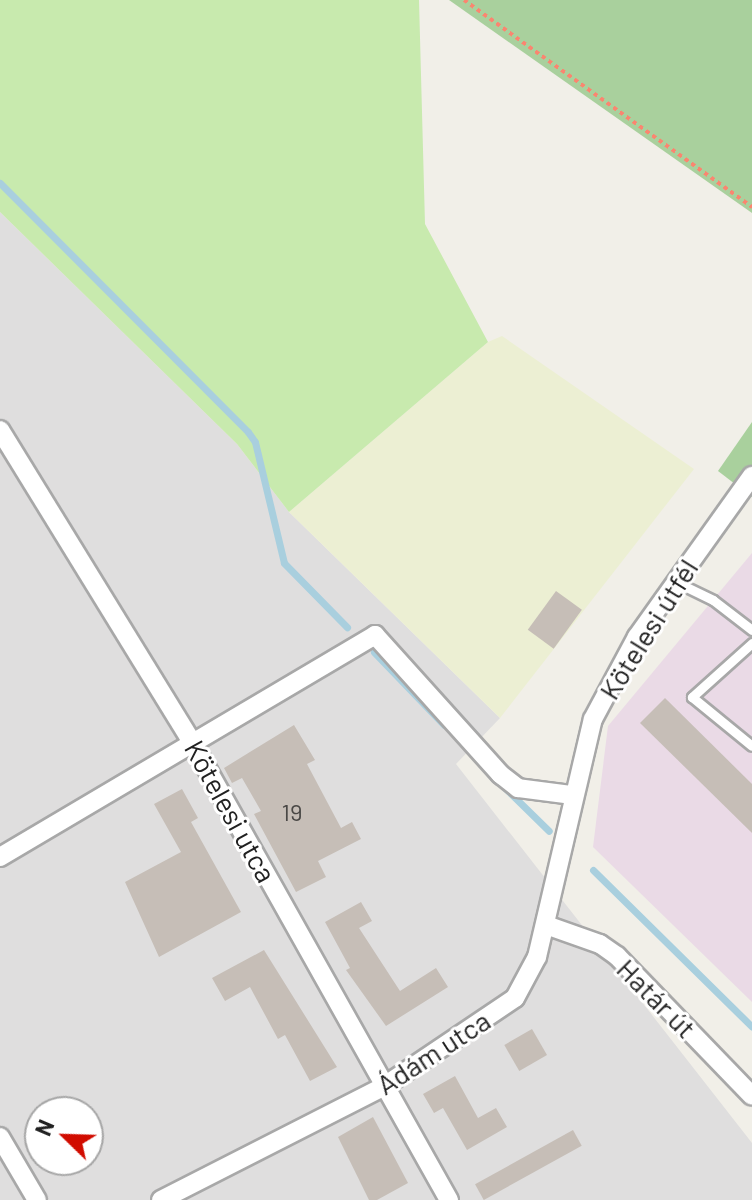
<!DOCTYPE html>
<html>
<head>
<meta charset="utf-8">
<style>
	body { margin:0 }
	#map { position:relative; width:752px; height:1200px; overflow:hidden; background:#f1efe8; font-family:Barlow,sans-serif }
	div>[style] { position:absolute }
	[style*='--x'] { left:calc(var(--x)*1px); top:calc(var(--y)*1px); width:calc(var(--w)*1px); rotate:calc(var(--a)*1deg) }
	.residential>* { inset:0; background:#dfdede }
	.industrial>* { inset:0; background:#eadae6 }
	.farmland>* { inset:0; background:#ecefd3 }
	.grass>* { inset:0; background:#c8eaae }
	.forest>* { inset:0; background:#a9d09d }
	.stream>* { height:7px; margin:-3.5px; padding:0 3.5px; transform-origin:3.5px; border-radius:3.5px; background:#a9cfde }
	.building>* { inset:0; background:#c6beb7; transform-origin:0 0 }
	.path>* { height:4px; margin-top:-2px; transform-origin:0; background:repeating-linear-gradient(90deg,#fa8670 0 4px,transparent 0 8px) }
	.roads { filter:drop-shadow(2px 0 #a8a8a8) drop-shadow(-2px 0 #a8a8a8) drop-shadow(0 2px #a8a8a8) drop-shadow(0 -2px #a8a8a8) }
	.lane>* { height:9px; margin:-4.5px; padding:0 4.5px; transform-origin:4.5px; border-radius:4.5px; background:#fff }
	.street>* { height:18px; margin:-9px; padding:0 9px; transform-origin:9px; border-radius:9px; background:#fff }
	span { translate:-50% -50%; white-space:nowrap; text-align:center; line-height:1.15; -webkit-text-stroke:6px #fff; paint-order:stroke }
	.number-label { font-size:24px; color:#4a4846 }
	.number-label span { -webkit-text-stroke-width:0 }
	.street-label { font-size:28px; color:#212121 }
	.north { position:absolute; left:24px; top:1096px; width:80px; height:80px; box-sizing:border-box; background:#fff; border:2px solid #a6a6a6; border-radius:50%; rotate:293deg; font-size:22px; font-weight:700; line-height:32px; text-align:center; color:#212121 }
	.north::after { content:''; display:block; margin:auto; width:28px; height:36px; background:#d10c00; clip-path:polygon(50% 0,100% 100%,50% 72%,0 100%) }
</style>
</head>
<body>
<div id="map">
	<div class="residential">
		<div style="clip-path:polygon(evenodd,0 212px,237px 444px,289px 512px,500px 718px,456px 764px,752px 1143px,752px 1200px,0 1200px,0 212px,40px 1112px,88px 1112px,88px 1160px,40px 1160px,40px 1112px)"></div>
	</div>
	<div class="industrial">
		<div style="clip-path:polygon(752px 553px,752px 1002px,593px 847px,608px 726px)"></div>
	</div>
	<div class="farmland">
		<div style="clip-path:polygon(502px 336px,694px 469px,500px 718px,289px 512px,488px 342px)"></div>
	</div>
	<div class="grass">
		<div style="clip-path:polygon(0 0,419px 0,425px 224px,488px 342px,289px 512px,237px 444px,0 212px)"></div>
	</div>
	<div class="forest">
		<div style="clip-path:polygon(449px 0,752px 0,752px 213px)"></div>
		<div style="clip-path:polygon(752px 422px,752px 497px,718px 471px)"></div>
	</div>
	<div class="stream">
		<div style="--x:0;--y:183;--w:351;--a:45.1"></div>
		<div style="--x:248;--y:432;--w:12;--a:55"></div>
		<div style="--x:255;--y:442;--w:124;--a:76.5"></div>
		<div style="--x:284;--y:563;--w:90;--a:45.5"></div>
		<div style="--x:374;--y:652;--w:101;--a:46.2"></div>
		<div style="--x:503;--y:786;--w:64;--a:44.4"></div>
		<div style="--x:593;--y:870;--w:223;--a:44.6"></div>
	</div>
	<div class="building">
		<div style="left:556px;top:591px;width:32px;height:48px;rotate:36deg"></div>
		<div style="clip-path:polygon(665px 698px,752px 784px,752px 833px,640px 723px)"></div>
		<div style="clip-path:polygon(294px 725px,315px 760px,307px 764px,341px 828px,352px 822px,361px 839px,318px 861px,326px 877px,296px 892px,254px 814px,261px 811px,242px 778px,232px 783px,224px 768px)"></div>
		<div style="clip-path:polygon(182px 789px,198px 818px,191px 822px,241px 912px,159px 957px,125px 882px,181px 852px,154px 804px)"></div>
		<div style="clip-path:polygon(361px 902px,372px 921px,359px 928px,400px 991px,436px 968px,448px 987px,386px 1026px,346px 970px,350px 968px,325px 922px)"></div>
		<div style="clip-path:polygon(264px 950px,337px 1067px,310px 1081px,285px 1035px,278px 1039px,250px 987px,225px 1001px,212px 978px)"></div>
		<div style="left:532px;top:1029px;width:30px;height:32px;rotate:60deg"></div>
		<div style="clip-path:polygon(455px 1076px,478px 1118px,496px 1108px,507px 1127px,467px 1150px,443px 1108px,434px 1113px,423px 1094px)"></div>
		<div style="clip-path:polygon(373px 1117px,408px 1183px,377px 1200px,369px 1200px,338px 1137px)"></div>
		<div style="left:573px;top:1130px;width:18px;height:112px;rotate:61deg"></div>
	</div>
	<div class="path">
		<div style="--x:464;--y:0;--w:355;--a:35.7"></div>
	</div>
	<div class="roads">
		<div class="lane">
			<div style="--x:676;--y:582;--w:41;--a:25.9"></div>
			<div style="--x:713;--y:600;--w:49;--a:37.6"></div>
			<div style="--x:752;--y:643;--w:81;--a:138"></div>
			<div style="--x:692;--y:697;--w:77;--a:39.2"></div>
		</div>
		<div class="street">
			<div style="--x:0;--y:430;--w:369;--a:58.4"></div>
			<div style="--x:193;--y:744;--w:523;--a:60.69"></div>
			<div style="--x:0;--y:857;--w:436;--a:-30.6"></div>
			<div style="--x:375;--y:635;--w:187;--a:48"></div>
			<div style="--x:500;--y:774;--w:23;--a:38"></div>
			<div style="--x:518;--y:788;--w:54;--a:7.4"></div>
			<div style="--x:546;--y:925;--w:57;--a:19.4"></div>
			<div style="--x:600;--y:944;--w:21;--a:35"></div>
			<div style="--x:617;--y:956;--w:194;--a:46"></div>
			<div style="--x:0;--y:1137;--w:73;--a:59.6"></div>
			<div style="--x:161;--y:1200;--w:249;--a:-27"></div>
			<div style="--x:383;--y:1087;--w:159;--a:-34"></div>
			<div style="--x:515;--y:998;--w:47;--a:-61.8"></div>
			<div style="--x:537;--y:957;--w:244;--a:-76.8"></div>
			<div style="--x:593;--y:719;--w:93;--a:-61.8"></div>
			<div style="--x:637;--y:637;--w:198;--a:-54.5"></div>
		</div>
	</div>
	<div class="number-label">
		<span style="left:292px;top:812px">19</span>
	</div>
	<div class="street-label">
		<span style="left:648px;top:629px;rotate:-58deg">Kötelesi útfél</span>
		<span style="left:231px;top:811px;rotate:61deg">Kötelesi utca</span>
		<span style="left:657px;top:998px;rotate:45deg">Határ út</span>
		<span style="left:433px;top:1052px;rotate:-33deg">Ádám utca</span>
	</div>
	<div class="north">N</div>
</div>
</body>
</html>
